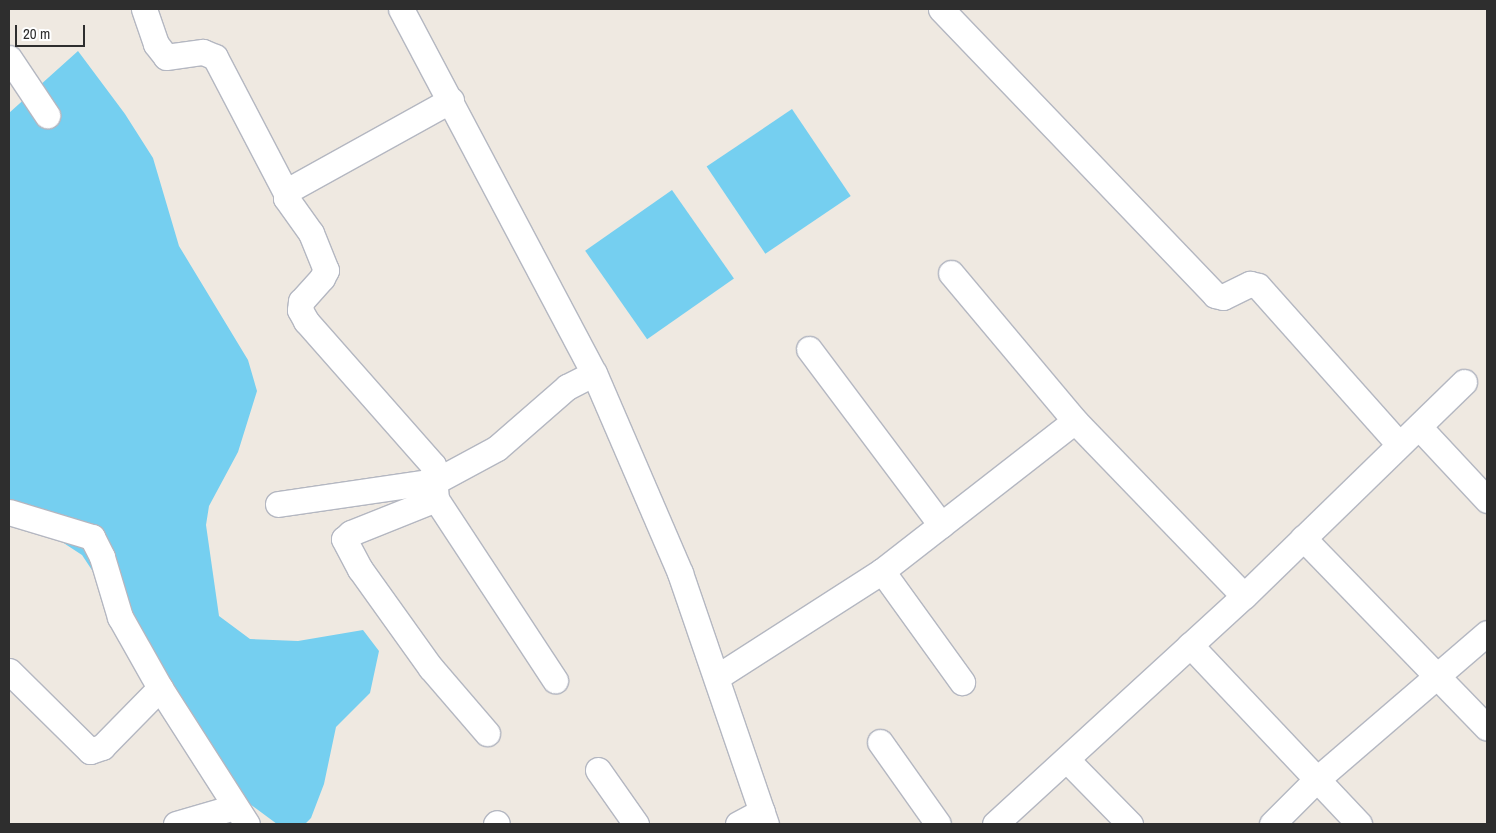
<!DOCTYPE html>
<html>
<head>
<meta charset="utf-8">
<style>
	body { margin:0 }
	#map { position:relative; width:1496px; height:833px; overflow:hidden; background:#efe9e1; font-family:"Archivo Narrow",sans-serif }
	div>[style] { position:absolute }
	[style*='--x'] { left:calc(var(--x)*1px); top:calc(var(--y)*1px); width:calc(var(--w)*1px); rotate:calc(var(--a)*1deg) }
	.water>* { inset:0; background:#75cff0; transform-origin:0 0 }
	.roads { filter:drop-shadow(1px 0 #b4b7c1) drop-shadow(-1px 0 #b4b7c1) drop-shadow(0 1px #b4b7c1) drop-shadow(0 -1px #b4b7c1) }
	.street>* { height:25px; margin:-12.5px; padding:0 12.5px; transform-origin:12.5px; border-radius:12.5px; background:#fff }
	span { translate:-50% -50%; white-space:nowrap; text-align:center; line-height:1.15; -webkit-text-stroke:5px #fff; paint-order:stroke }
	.frame { position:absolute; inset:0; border:10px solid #2e2e2e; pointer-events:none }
	.scale { position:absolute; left:15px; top:25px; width:70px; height:22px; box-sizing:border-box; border:2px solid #2e2e2e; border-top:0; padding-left:6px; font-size:15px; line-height:18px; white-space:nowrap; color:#2e2e2e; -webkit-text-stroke:4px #fff; paint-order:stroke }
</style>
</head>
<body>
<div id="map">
	<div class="water">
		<div style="clip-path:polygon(78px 51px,125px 114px,153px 158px,179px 246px,248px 360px,257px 391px,238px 452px,209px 506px,206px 525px,219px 616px,250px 639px,298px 641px,363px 630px,379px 651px,370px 693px,336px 727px,324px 784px,311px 818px,305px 824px,277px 824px,243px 799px,82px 555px,39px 527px,9px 519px,9px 113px)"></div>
		<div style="left:792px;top:109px;width:105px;height:103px;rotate:56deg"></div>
		<div style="left:672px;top:190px;width:108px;height:106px;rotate:55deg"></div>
	</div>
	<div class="roads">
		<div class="street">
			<div style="--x:144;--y:9;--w:37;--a:71"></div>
			<div style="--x:156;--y:44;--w:16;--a:52"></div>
			<div style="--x:166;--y:57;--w:37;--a:-8"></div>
			<div style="--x:203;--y:52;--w:13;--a:23"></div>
			<div style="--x:215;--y:57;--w:153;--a:62.4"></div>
			<div style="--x:401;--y:9;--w:412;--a:62.1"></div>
			<div style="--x:594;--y:373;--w:218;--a:66.7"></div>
			<div style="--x:680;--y:573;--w:265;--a:71.1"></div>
			<div style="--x:941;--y:9;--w:396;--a:46.2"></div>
			<div style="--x:1215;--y:295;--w:8;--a:14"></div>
			<div style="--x:1223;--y:297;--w:30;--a:-26"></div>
			<div style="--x:1250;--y:284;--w:8;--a:14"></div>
			<div style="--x:1258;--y:286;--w:212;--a:48.3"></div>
			<div style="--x:9;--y:58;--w:69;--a:56.3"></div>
			<div style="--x:451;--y:100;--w:188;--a:151"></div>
			<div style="--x:287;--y:191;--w:7;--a:98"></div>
			<div style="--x:286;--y:198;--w:43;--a:54.5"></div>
			<div style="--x:311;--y:233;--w:40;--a:68"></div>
			<div style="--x:326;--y:270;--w:9;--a:117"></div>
			<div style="--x:322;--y:278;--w:31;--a:132"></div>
			<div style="--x:301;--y:301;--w:9;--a:96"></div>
			<div style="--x:300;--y:310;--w:13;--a:61"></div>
			<div style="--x:306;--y:321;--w:192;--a:48.6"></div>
			<div style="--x:433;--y:465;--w:34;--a:85"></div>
			<div style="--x:436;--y:499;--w:217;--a:56.7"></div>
			<div style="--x:951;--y:273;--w:193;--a:50"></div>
			<div style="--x:1075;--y:421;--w:243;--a:46"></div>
			<div style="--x:809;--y:349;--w:220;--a:53.1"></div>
			<div style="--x:1419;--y:427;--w:100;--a:47"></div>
			<div style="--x:436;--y:499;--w:92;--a:158.2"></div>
			<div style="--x:351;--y:533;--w:9;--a:139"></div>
			<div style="--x:344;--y:539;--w:34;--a:62"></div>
			<div style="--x:360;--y:569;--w:122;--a:54.4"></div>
			<div style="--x:431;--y:668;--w:86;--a:49.3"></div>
			<div style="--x:278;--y:504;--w:160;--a:-8.3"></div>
			<div style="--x:436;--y:481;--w:69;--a:-28.4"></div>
			<div style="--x:497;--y:448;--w:93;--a:-41.1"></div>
			<div style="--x:567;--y:387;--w:30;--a:-27"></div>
			<div style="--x:9;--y:512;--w:87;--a:16.8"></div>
			<div style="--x:92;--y:537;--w:22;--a:63"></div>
			<div style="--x:102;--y:557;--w:63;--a:73.3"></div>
			<div style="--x:120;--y:617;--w:81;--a:60.6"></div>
			<div style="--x:160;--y:688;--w:161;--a:57.4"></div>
			<div style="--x:1303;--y:538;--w:264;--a:45.9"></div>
			<div style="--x:882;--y:571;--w:137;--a:54.2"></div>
			<div style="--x:1190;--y:645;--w:246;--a:46.6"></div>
			<div style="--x:9;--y:671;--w:114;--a:44.6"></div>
			<div style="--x:90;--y:751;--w:13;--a:-18"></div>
			<div style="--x:102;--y:747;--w:83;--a:-45.5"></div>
			<div style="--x:717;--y:677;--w:196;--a:-32.7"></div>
			<div style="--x:882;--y:571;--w:244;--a:-37.9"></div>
			<div style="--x:880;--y:742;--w:100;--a:54.7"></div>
			<div style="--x:1067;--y:760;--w:90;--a:45.5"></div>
			<div style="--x:598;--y:770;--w:66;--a:54.9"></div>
			<div style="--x:176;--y:824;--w:60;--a:-16.3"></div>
			<div style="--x:496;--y:824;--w:1;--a:-45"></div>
			<div style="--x:738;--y:824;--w:27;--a:-28"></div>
			<div style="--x:995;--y:824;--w:338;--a:-42.5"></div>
			<div style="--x:1244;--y:596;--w:307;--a:-44.2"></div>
			<div style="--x:1272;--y:824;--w:62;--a:-45"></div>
			<div style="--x:1316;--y:780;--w:225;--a:-40.7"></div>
		</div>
	</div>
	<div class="frame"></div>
	<div class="scale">20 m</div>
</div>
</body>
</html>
